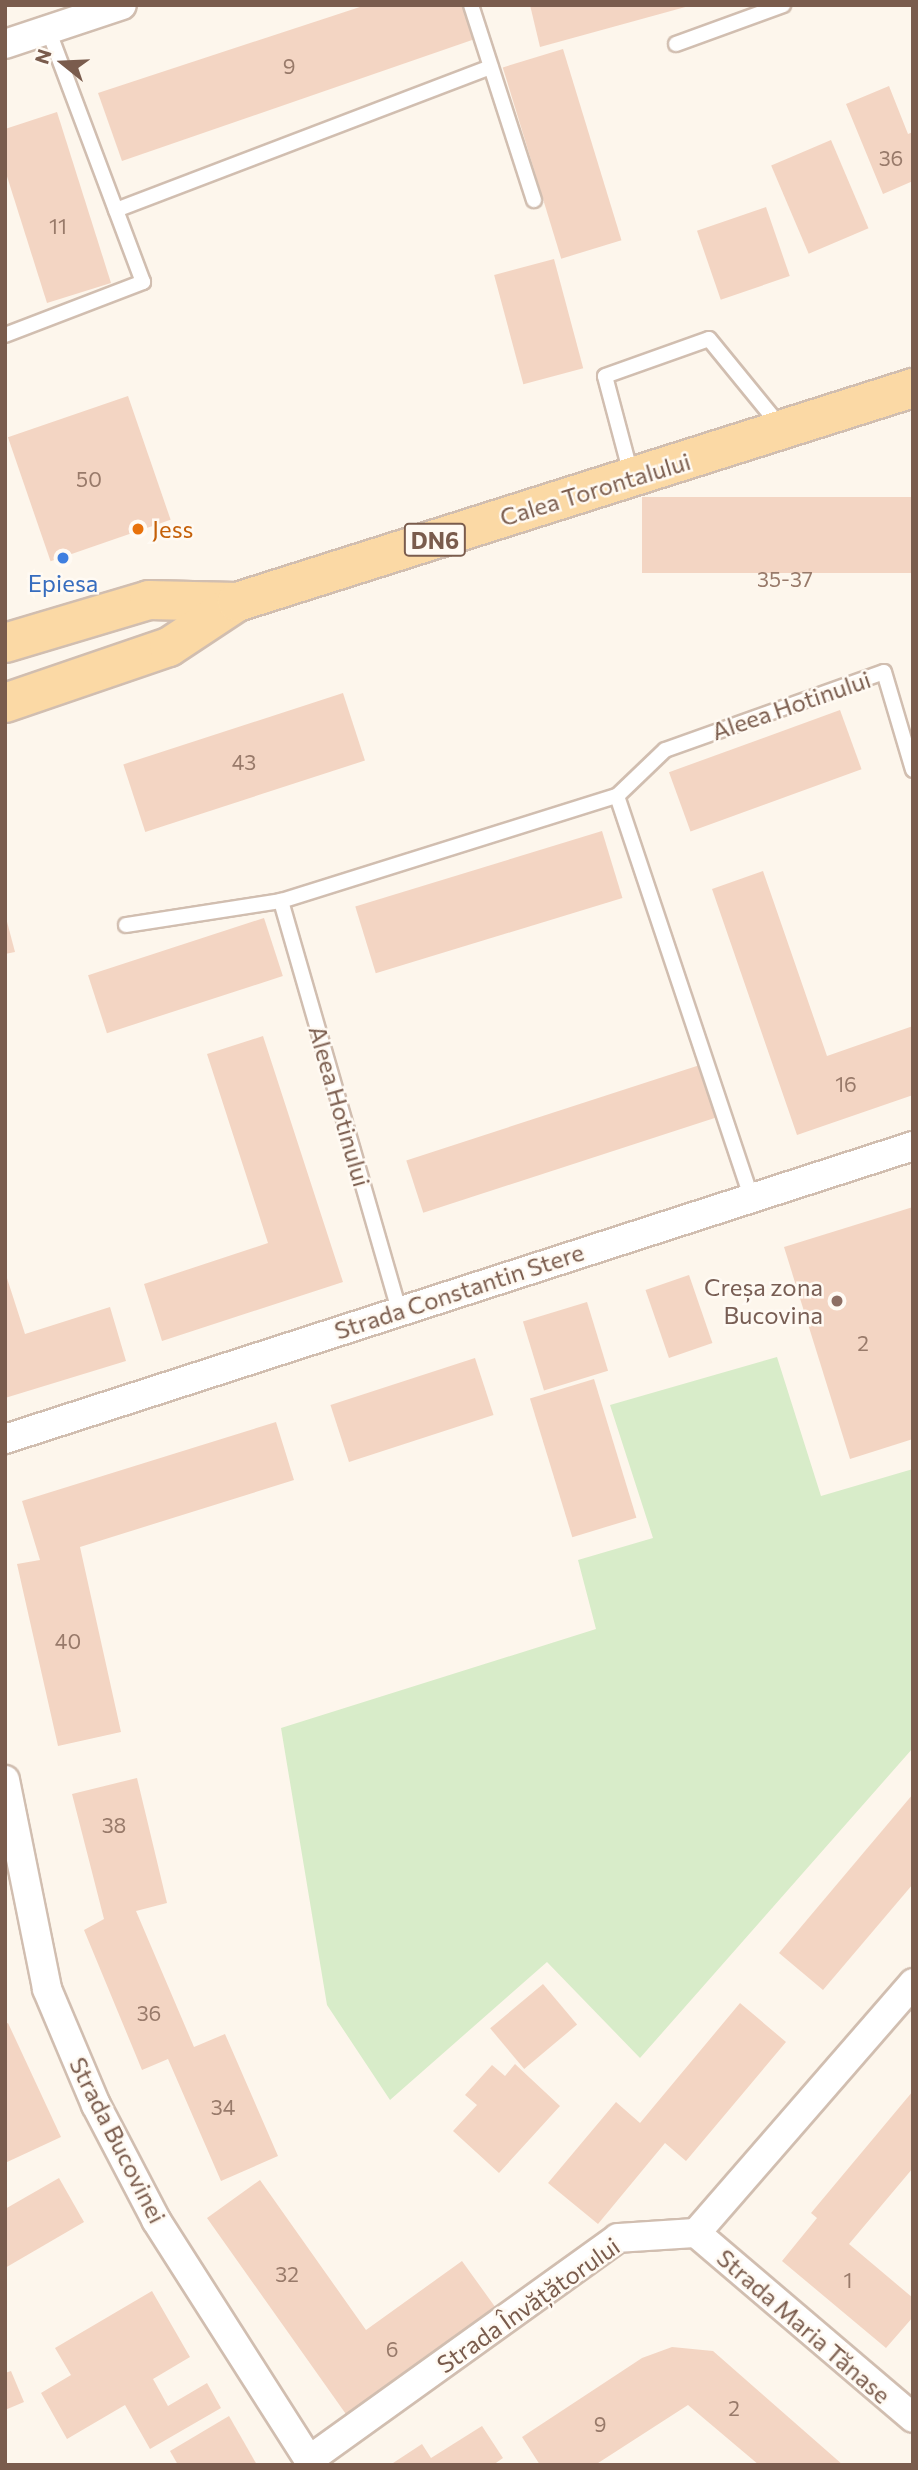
<!DOCTYPE html>
<html>
<head>
<meta charset="utf-8">
<style>
	body { margin:0 }
	#map { position:relative; width:918px; height:2470px; overflow:hidden; background:#fdf6ec; font-family:Commissioner,sans-serif }
	div>[style] { position:absolute }
	[style*='--x'] { left:calc(var(--x)*1px); top:calc(var(--y)*1px); width:calc(var(--w)*1px); rotate:calc(var(--a)*1deg) }
	.green>* { inset:0; background:#d8ecc9 }
	.building>* { inset:0; background:#f3d5c3; transform-origin:0 0 }
	.roads { filter:drop-shadow(2px 0 #d1beb0) drop-shadow(-2px 0 #d1beb0) drop-shadow(0 2px #d1beb0) drop-shadow(0 -2px #d1beb0) }
	.lane>* { height:14px; margin:-7px; padding:0 7px; transform-origin:7px; border-radius:7px; background:#fff }
	.street>* { height:28px; margin:-14px; padding:0 14px; transform-origin:14px; border-radius:14px; background:#fff }
	.primary>* { height:38px; margin:-19px; padding:0 19px; transform-origin:19px; border-radius:19px; background:#fbd9a5 }
	.dots>* { width:19px; height:19px; translate:-50% -50%; box-sizing:border-box; border:4px solid #fffaf3; border-radius:50% }
	span { translate:-50% -50%; white-space:nowrap; text-align:center; line-height:1.15; -webkit-text-stroke:5px #fffaf3; paint-order:stroke }
	.number-label { font-size:21px; color:#987a6a }
	.number-label span { -webkit-text-stroke-width:0 }
	.shield-label span { padding:2px 5px; background:#fffaf3; border:2px solid; border-radius:5px; -webkit-text-stroke-width:0 }
	.shield-label { font-size:23px; color:#7a5c4d; font-weight:700 }
	.street-label { font-size:24px; color:#7a5c4d }
	.food-label { font-size:24px; color:#c56008 }
	.left { translate:0 -50%; text-align:left }
	.shop-label { font-size:24px; color:#366cbe }
	.education-label { font-size:24px; color:#785e54 }
	.right { translate:-100% -50%; text-align:right }
	.frame { position:absolute; inset:0; border:7px solid #7a5c4d; pointer-events:none }
	.north { position:absolute; left:28px; top:28px; width:70px; height:70px; -webkit-text-stroke:5px #fffaf3; paint-order:stroke; rotate:288deg; font-size:19px; font-weight:700; line-height:28px; text-align:center; color:#7a5c4d }
	.north::after { content:''; display:block; margin:auto; width:24px; height:32px; background:#7a5c4d; clip-path:polygon(50% 0,100% 100%,50% 72%,0 100%) }
</style>
</head>
<body>
<div id="map">
	<div class="green">
		<div style="clip-path:polygon(777px 1357px,821px 1496px,913px 1469px,913px 1748px,640px 2058px,547px 1962px,390px 2100px,327px 2005px,281px 1728px,596px 1629px,578px 1560px,653px 1538px,610px 1405px)"></div>
	</div>
	<div class="building">
		<div style="clip-path:polygon(366px 5px,464px 5px,475px 39px,122px 161px,98px 93px)"></div>
		<div style="clip-path:polygon(530px 5px,689px 5px,689px 6px,540px 47px)"></div>
		<div style="left:563px;top:49px;width:200px;height:63px;rotate:73deg"></div>
		<div style="clip-path:polygon(889px 86px,908px 134px,913px 132px,913px 181px,883px 194px,846px 104px)"></div>
		<div style="clip-path:polygon(57px 112px,111px 283px,47px 303px,5px 170px,5px 129px)"></div>
		<div style="left:831px;top:140px;width:96px;height:65px;rotate:67deg"></div>
		<div style="left:766px;top:207px;width:73px;height:73px;rotate:71deg"></div>
		<div style="left:554px;top:259px;width:113px;height:62px;rotate:75deg"></div>
		<div style="left:128px;top:396px;width:131px;height:127px;rotate:71deg"></div>
		<div style="left:913px;top:497px;width:76px;height:271px;rotate:90deg"></div>
		<div style="left:343px;top:693px;width:71px;height:231px;rotate:72deg"></div>
		<div style="left:840px;top:710px;width:63px;height:182px;rotate:70deg"></div>
		<div style="left:602px;top:831px;width:70px;height:258px;rotate:73deg"></div>
		<div style="clip-path:polygon(763px 871px,827px 1056px,913px 1026px,913px 1095px,797px 1135px,712px 889px)"></div>
		<div style="clip-path:polygon(5px 914px,15px 952px,5px 954px)"></div>
		<div style="left:264px;top:918px;width:61px;height:185px;rotate:72deg"></div>
		<div style="clip-path:polygon(263px 1036px,343px 1282px,162px 1341px,144px 1284px,268px 1243px,207px 1054px)"></div>
		<div style="left:703px;top:1064px;width:55px;height:312px;rotate:72deg"></div>
		<div style="clip-path:polygon(913px 1207px,913px 1439px,850px 1459px,784px 1247px)"></div>
		<div style="clip-path:polygon(5px 1272px,25px 1334px,110px 1307px,126px 1361px,5px 1398px)"></div>
		<div style="left:689px;top:1275px;width:72px;height:46px;rotate:71deg"></div>
		<div style="left:587px;top:1302px;width:72px;height:67px;rotate:73deg"></div>
		<div style="left:475px;top:1358px;width:60px;height:152px;rotate:72deg"></div>
		<div style="left:594px;top:1379px;width:145px;height:67px;rotate:73deg"></div>
		<div style="clip-path:polygon(276px 1422px,294px 1480px,80px 1547px,121px 1732px,58px 1746px,17px 1564px,40px 1560px,22px 1501px)"></div>
		<div style="clip-path:polygon(137px 1778px,167px 1903px,136px 1911px,194px 2047px,225px 2034px,278px 2156px,221px 2181px,168px 2059px,142px 2070px,84px 1930px,104px 1919px,72px 1794px)"></div>
		<div style="clip-path:polygon(913px 1794px,913px 1884px,823px 1990px,779px 1953px)"></div>
		<div style="left:543px;top:1984px;width:53px;height:69px;rotate:50deg"></div>
		<div style="clip-path:polygon(740px 2003px,786px 2042px,686px 2161px,665px 2143px,598px 2224px,548px 2183px,616px 2102px,640px 2123px)"></div>
		<div style="clip-path:polygon(8px 2023px,61px 2137px,5px 2163px,5px 2024px)"></div>
		<div style="clip-path:polygon(515px 2064px,560px 2106px,499px 2173px,453px 2131px,477px 2105px,465px 2095px,492px 2065px,505px 2076px)"></div>
		<div style="clip-path:polygon(913px 2091px,913px 2168px,849px 2244px,913px 2298px,913px 2317px,886px 2348px,782px 2261px,817px 2218px,811px 2213px)"></div>
		<div style="clip-path:polygon(59px 2178px,84px 2222px,5px 2268px,5px 2209px)"></div>
		<div style="clip-path:polygon(260px 2180px,366px 2330px,462px 2261px,498px 2311px,348px 2417px,207px 2218px)"></div>
		<div style="clip-path:polygon(152px 2291px,190px 2357px,153px 2379px,168px 2406px,207px 2383px,221px 2408px,150px 2449px,125px 2405px,67px 2439px,41px 2393px,71px 2375px,55px 2348px)"></div>
		<div style="clip-path:polygon(672px 2347px,713px 2351px,843px 2465px,759px 2465px,688px 2405px,595px 2465px,540px 2465px,522px 2437px,642px 2358px)"></div>
		<div style="clip-path:polygon(11px 2371px,24px 2402px,5px 2410px,5px 2373px)"></div>
		<div style="clip-path:polygon(229px 2416px,257px 2465px,178px 2465px,170px 2451px)"></div>
		<div style="clip-path:polygon(482px 2426px,503px 2458px,493px 2465px,390px 2465px,422px 2444px,431px 2458px)"></div>
	</div>
	<div class="roads">
		<div class="lane">
			<div style="--x:471;--y:5;--w:205;--a:72.1"></div>
			<div style="--x:676;--y:44;--w:114;--a:-20"></div>
			<div style="--x:116;--y:210;--w:401;--a:-20.9"></div>
			<div style="--x:5;--y:335;--w:148;--a:-21"></div>
			<div style="--x:143;--y:282;--w:270;--a:-110.6"></div>
			<div style="--x:631;--y:474;--w:101;--a:-104.9"></div>
			<div style="--x:605;--y:376;--w:110;--a:-19.6"></div>
			<div style="--x:709;--y:339;--w:112;--a:50.8"></div>
			<div style="--x:617;--y:796;--w:66;--a:-43.8"></div>
			<div style="--x:665;--y:750;--w:232;--a:-19.6"></div>
			<div style="--x:884;--y:672;--w:102;--a:73.5"></div>
			<div style="--x:126;--y:925;--w:157;--a:-8.8"></div>
			<div style="--x:399;--y:1310;--w:426;--a:-106.1"></div>
			<div style="--x:281;--y:901;--w:352;--a:-17.4"></div>
			<div style="--x:617;--y:796;--w:423;--a:71.5"></div>
		</div>
		<div class="street">
			<div style="--x:5;--y:44;--w:123;--a:-18.4"></div>
			<div style="--x:5;--y:1439;--w:954;--a:-17.88"></div>
			<div style="--x:5;--y:1780;--w:213;--a:78.6"></div>
			<div style="--x:47;--y:1989;--w:126;--a:67.1"></div>
			<div style="--x:96;--y:2105;--w:130;--a:62.4"></div>
			<div style="--x:156;--y:2220;--w:290;--a:57.5"></div>
			<div style="--x:696;--y:2233;--w:285;--a:40.4"></div>
			<div style="--x:309;--y:2460;--w:380;--a:-35.7"></div>
			<div style="--x:618;--y:2238;--w:78;--a:-3.7"></div>
			<div style="--x:696;--y:2233;--w:331;--a:-49"></div>
		</div>
		<div class="primary">
			<div style="--x:5;--y:643;--w:150;--a:-16.6"></div>
			<div style="--x:149;--y:600;--w:88;--a:1.3"></div>
			<div style="--x:5;--y:703;--w:173;--a:-18.9"></div>
			<div style="--x:169;--y:647;--w:82;--a:-33.5"></div>
			<div style="--x:237;--y:602;--w:709;--a:-17.57"></div>
		</div>
	</div>
	<div class="dots">
		<div style="left:138px;top:529px;background:#e8710a"></div>
		<div style="left:63px;top:558px;background:#3f7fe0"></div>
		<div style="left:837px;top:1301px;background:#8d6e63"></div>
	</div>
	<div class="number-label">
		<span style="left:289px;top:66px">9</span>
		<span style="left:891px;top:158px">36</span>
		<span style="left:58px;top:226px">11</span>
		<span style="left:89px;top:479px">50</span>
		<span style="left:785px;top:579px">35-37</span>
		<span style="left:244px;top:762px">43</span>
		<span style="left:846px;top:1084px">16</span>
		<span style="left:863px;top:1343px">2</span>
		<span style="left:68px;top:1641px">40</span>
		<span style="left:114px;top:1825px">38</span>
		<span style="left:149px;top:2013px">36</span>
		<span style="left:223px;top:2107px">34</span>
		<span style="left:287px;top:2274px">32</span>
		<span style="left:848px;top:2280px">1</span>
		<span style="left:392px;top:2349px">6</span>
		<span style="left:734px;top:2408px">2</span>
		<span style="left:600px;top:2424px">9</span>
	</div>
	<div class="shield-label">
		<span style="left:435px;top:540px">DN6</span>
	</div>
	<div class="street-label">
		<span style="left:595px;top:489px;rotate:-17deg">Calea Torontalului</span>
		<span style="left:791px;top:705px;rotate:-19deg">Aleea Hotinului</span>
		<span style="left:340px;top:1106px;rotate:74deg">Aleea Hotinului</span>
		<span style="left:459px;top:1291px;rotate:-18deg">Strada Constantin Stere</span>
		<span style="left:118px;top:2140px;rotate:63deg">Strada Bucovinei</span>
		<span style="left:528px;top:2305px;rotate:-35deg">Strada Învățătorului</span>
		<span style="left:804px;top:2326px;rotate:41deg">Strada Maria Tănase</span>
	</div>
	<div class="food-label">
		<span class="left" style="left:152px;top:529px">Jess</span>
	</div>
	<div class="shop-label">
		<span style="left:63px;top:583px">Epiesa</span>
	</div>
	<div class="education-label">
		<span class="right" style="left:823px;top:1301px">Creșa zona<br>Bucovina</span>
	</div>
	<div class="frame"></div>
	<div class="north">N</div>
</div>
</body>
</html>
